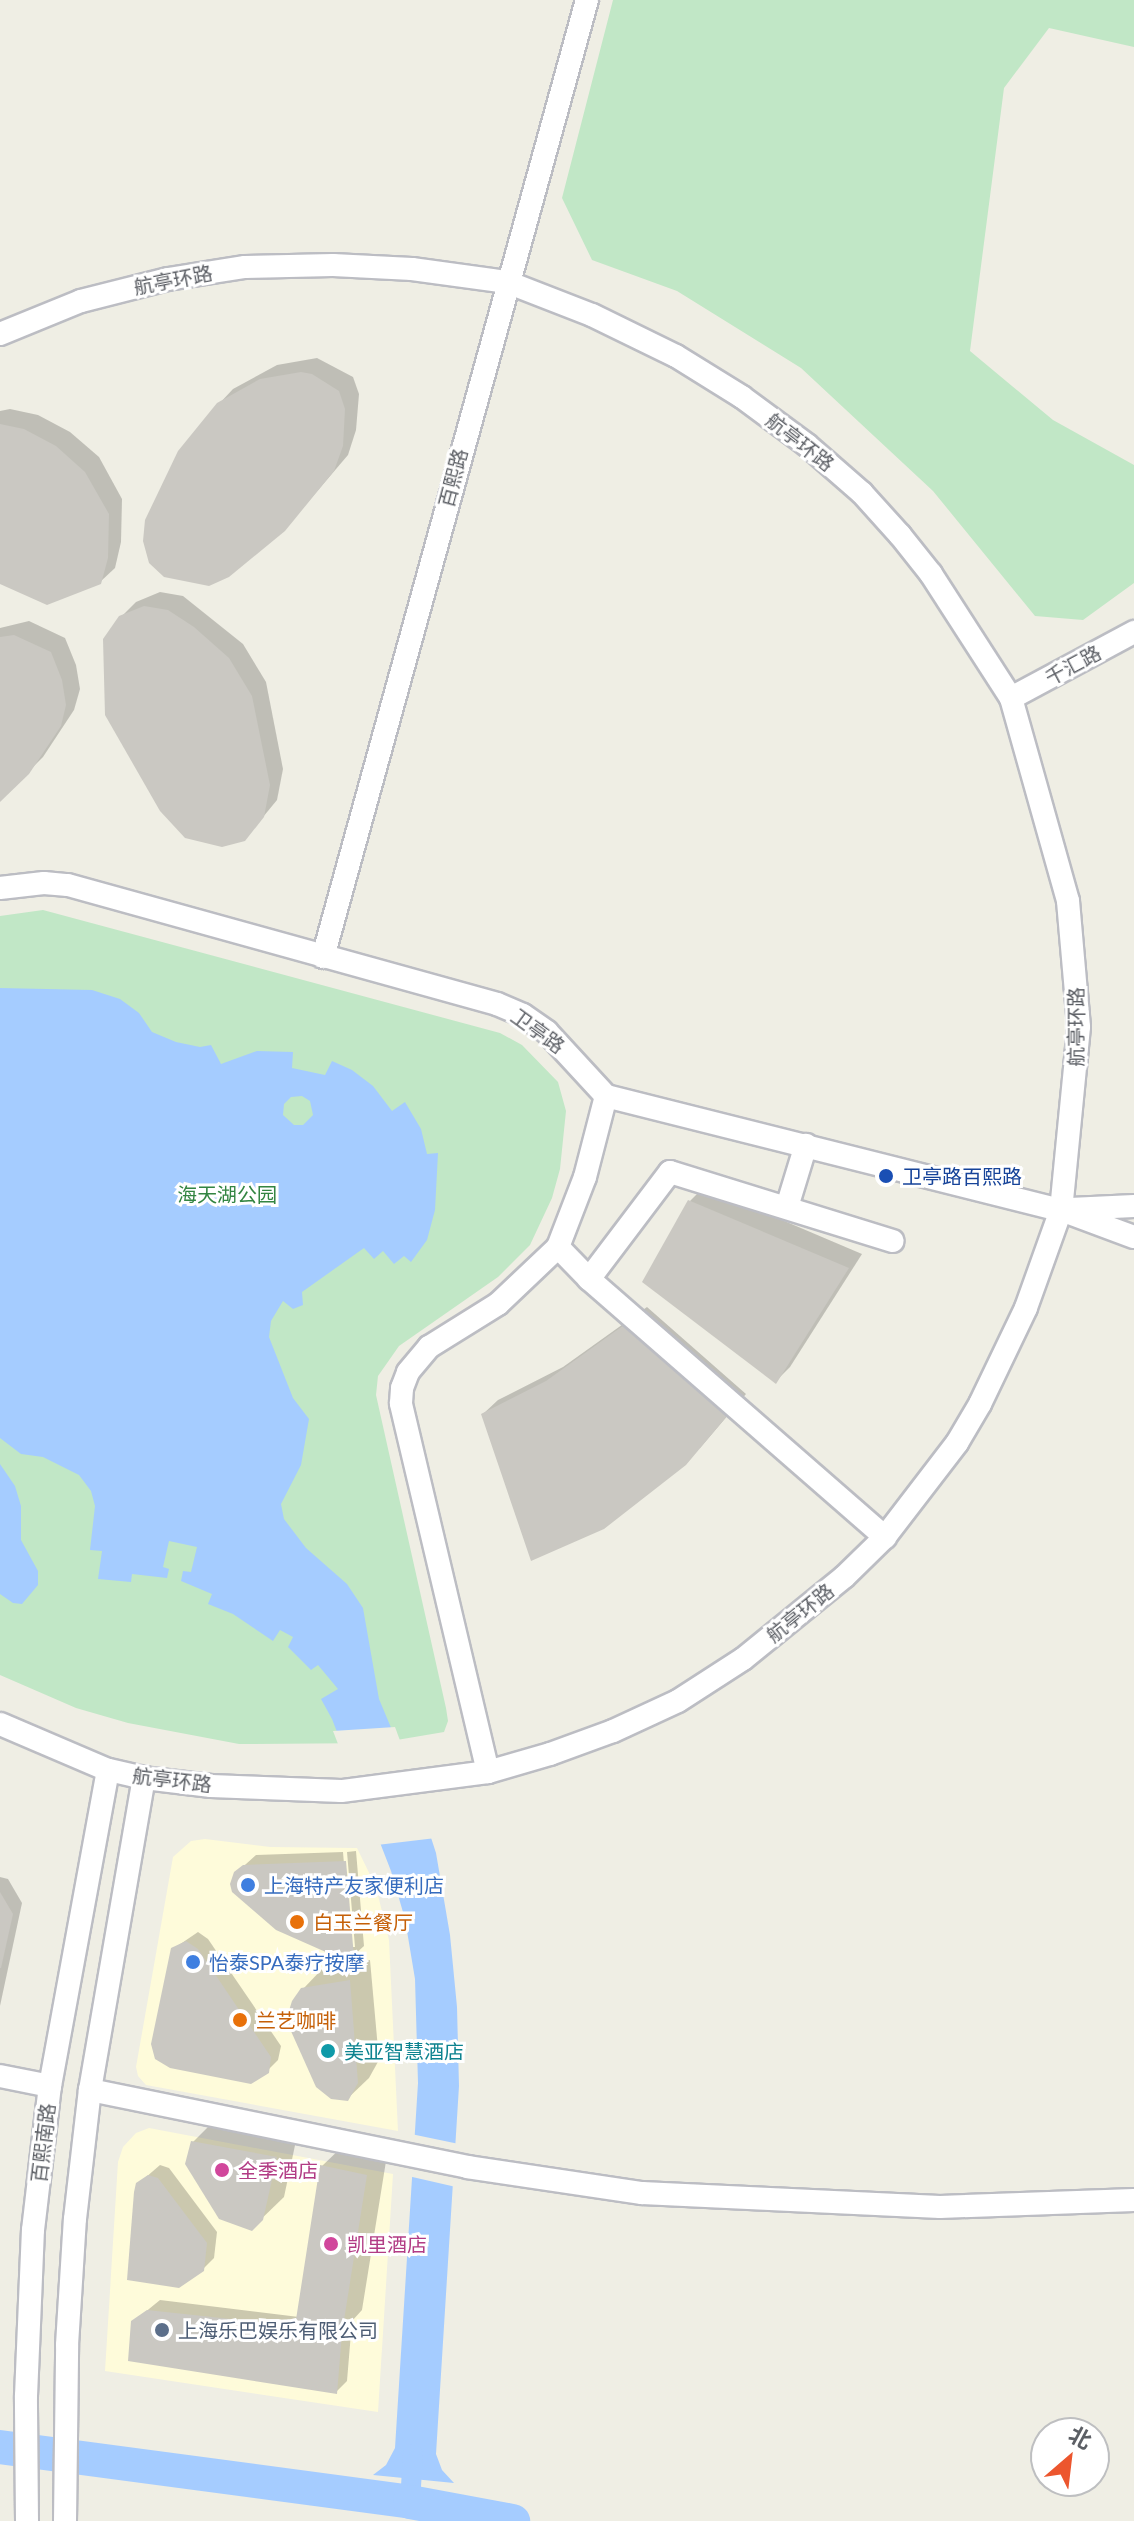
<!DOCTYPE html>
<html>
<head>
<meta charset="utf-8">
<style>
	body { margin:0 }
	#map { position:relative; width:1134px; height:2521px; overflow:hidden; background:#efeee4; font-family:Lato,"Noto Sans SC",sans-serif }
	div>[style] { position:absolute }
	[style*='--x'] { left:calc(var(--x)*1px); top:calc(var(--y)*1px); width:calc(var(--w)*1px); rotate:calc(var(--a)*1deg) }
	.commercial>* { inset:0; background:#fefbda }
	.green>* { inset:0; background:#c1e7c6 }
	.water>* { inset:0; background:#a5ccff }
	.pier>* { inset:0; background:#efeee4 }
	.shadow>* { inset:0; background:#0003 }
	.canal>* { height:20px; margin:-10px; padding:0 10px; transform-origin:10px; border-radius:10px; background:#a5ccff }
	.river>* { height:34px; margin:-17px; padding:0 17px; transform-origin:17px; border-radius:17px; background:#a5ccff }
	.building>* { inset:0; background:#cac8c2 }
	.roads { filter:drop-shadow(2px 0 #bcbdc3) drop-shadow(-2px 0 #bcbdc3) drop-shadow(0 2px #bcbdc3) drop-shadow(0 -2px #bcbdc3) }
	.minor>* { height:22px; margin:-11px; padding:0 11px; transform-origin:11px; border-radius:11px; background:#fff }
	.dots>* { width:22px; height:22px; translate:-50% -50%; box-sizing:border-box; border:4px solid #fff; border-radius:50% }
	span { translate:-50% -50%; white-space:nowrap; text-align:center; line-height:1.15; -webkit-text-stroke:6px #fff; paint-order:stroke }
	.street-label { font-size:20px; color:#5c5f65 }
	.transit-label { font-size:20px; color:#164399 }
	.left { translate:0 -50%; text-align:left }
	.park-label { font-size:20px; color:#338542 }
	.shop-label { font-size:20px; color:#366cbe }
	.food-label { font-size:20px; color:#c56008 }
	.culture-label { font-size:20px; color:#0d838f }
	.hotel-label { font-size:20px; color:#b23c85 }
	.service-label { font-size:20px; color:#4e5e75 }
	.north { position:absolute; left:1030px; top:2417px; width:80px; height:80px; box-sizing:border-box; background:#fff; border:2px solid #bebfc1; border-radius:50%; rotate:28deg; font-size:22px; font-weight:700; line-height:32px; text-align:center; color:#5c5f65 }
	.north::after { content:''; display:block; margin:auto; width:28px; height:36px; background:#ec562e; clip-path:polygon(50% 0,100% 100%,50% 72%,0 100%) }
</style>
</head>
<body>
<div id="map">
	<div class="commercial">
		<div style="clip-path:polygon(205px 1839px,270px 1847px,357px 1848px,376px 1887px,389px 1940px,398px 2131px,146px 2085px,138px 2076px,136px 2067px,173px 1857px,191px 1841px)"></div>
		<div style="clip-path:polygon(149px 2128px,393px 2174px,378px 2412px,105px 2371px,118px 2162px,123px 2147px,136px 2133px)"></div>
	</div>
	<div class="green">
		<div style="clip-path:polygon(613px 0,1134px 0,1134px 47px,1049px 28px,1004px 88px,970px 351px,1053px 420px,1134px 465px,1134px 583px,1083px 620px,1035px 616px,933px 491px,801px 368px,677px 291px,592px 260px,562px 198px)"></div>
		<div style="clip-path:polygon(43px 910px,500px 1033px,522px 1045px,558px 1082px,566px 1111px,560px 1169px,552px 1198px,530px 1245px,498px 1277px,399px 1346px,378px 1376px,376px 1395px,446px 1708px,448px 1721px,444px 1732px,379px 1743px,239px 1744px,128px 1723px,76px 1708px,0 1675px,0 916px)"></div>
	</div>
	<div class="water">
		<div style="clip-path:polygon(evenodd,0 988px,92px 990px,120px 999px,139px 1013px,152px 1032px,176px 1042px,200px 1047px,211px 1045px,221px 1064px,257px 1051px,293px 1052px,292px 1068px,325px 1075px,332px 1061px,352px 1070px,373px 1086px,392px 1111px,405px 1102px,421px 1129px,427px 1154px,438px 1153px,435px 1210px,427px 1240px,411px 1262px,404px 1256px,394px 1264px,383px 1251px,374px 1259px,364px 1248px,302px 1292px,303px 1305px,293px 1309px,283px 1301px,271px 1321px,269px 1337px,293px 1398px,309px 1419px,301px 1465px,281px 1504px,284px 1519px,306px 1548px,347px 1584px,363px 1608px,379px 1699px,410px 1773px,436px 1853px,450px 1935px,457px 2007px,459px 2086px,436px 2454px,442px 2470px,454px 2483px,373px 2475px,386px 2465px,395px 2448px,418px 2083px,415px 1979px,405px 1919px,391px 1871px,332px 1719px,321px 1699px,338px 1689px,318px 1665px,311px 1670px,288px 1647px,293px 1637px,280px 1630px,273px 1641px,233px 1614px,208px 1604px,212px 1594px,181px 1581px,183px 1571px,191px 1572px,197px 1547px,169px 1541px,163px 1567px,169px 1569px,167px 1578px,132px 1574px,131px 1582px,98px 1579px,102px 1551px,90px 1550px,95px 1506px,91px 1491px,79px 1475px,43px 1457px,21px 1454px,0 1438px,0 988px,302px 1096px,310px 1101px,313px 1115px,303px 1125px,294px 1125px,283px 1115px,284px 1104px,291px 1097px,302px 1096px)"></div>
		<div style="clip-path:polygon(0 1464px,15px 1486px,21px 1506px,21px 1540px,38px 1571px,38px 1585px,22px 1604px,13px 1603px,0 1594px)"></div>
	</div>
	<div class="pier">
		<div style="clip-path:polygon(395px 1727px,436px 1838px,377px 1845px,333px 1731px)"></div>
		<div style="clip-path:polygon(411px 2134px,459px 2144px,456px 2187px,408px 2176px)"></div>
	</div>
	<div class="shadow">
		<div style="clip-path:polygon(317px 358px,353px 377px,359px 394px,356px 430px,348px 455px,284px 530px,218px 405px,233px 389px,277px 365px)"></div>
		<div style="clip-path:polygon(10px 409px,38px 415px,70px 432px,99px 457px,122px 499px,121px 542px,115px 568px,100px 582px,0 582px,0 411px)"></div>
		<div style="clip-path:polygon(160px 592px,183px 596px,243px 644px,266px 682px,283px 769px,277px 800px,244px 840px,121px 617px,136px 602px)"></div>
		<div style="clip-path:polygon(29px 621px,65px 638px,76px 665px,80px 689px,74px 710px,43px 757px,0 800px,0 628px)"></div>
		<div style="clip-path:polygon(704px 1187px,862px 1254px,790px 1367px,776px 1381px,689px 1202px)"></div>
		<div style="clip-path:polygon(647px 1307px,746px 1394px,700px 1448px,483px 1414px,498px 1400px,563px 1367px)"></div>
		<div style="clip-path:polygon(356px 1851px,364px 1946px,353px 1956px,236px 1873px,256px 1855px,343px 1852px,351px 1947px,355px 1947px,347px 1852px)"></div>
		<div style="clip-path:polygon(0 1877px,8px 1879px,22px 1903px,0 2006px)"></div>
		<div style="clip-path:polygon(198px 1932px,208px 1939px,281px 2046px,278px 2060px,267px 2071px,173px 1949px)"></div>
		<div style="clip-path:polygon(370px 1960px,379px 2060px,369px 2078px,347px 2099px,303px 1989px,324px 1967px)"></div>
		<div style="clip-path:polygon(214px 2121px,297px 2136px,284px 2197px,251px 2229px,193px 2142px)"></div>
		<div style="clip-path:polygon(344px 2145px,387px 2155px,362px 2310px,352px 2321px,347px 2381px,336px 2392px,133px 2322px,160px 2300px,299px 2317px,322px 2166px)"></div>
		<div style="clip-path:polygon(160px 2165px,169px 2168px,217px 2232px,214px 2258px,203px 2269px,138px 2184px)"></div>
	</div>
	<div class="canal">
		<div style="--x:410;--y:2502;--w:48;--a:-86.4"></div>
	</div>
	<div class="river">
		<div style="--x:0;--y:2447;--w:414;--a:7.6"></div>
		<div style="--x:410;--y:2502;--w:105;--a:10.5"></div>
	</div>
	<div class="building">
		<div style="clip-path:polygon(301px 372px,312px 374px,339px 391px,345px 409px,343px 446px,334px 471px,285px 531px,229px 577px,209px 586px,164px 577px,149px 563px,143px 541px,145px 520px,178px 451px,217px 403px,260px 379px)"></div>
		<div style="clip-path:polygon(0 424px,24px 429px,56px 446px,85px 472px,109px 514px,108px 558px,101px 584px,47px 605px,0 584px)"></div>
		<div style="clip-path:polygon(144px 606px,168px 610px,194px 627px,229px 658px,252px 696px,270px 785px,264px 817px,245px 841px,222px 847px,185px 838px,160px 811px,105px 715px,103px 639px,119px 616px)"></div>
		<div style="clip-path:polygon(14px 635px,51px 652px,62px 680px,66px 705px,61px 726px,29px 774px,0 802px,0 637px)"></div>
		<div style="clip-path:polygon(688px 1200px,849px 1268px,776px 1384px,642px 1282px)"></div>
		<div style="clip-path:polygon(631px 1320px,733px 1409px,686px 1465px,604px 1529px,531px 1561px,481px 1414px,546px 1381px)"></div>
		<div style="clip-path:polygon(346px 1861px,354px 1958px,328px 1953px,276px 1930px,232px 1892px,230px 1884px,234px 1872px,243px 1865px)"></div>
		<div style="clip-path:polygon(0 1892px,13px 1914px,1px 1968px,0 1968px)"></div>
		<div style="clip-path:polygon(186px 1941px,198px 1949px,271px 2057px,269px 2073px,251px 2084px,170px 2068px,155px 2059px,151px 2044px,171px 1948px)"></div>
		<div style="clip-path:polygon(350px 1980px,358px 2083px,348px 2101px,331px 2099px,316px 2087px,286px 2020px,292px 2001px,301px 1988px)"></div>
		<div style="clip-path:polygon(191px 2141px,277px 2157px,263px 2220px,252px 2231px,219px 2219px,185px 2164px)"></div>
		<div style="clip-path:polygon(320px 2165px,367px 2175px,342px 2333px,337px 2394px,128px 2361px,131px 2321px,147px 2310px,295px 2326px)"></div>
		<div style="clip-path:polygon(148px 2175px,158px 2178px,207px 2243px,204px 2271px,179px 2288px,127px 2280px,134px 2192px,136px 2183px)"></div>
	</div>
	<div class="roads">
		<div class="minor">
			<div style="--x:0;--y:334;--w:87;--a:-22.2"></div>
			<div style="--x:81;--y:301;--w:90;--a:-14.2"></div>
			<div style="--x:168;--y:279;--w:78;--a:-8.9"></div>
			<div style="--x:245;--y:267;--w:88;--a:-1.3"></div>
			<div style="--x:333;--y:265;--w:79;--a:2.9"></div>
			<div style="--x:412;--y:269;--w:96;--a:7.8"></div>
			<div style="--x:507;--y:282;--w:91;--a:21.2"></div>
			<div style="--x:592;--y:315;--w:93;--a:26"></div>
			<div style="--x:676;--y:356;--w:78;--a:31.8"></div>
			<div style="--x:742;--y:397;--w:81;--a:36.4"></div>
			<div style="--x:807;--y:445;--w:73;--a:41.1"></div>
			<div style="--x:862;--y:493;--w:57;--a:47.9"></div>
			<div style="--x:900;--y:535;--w:50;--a:51.5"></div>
			<div style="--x:931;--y:574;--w:148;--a:57.2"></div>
			<div style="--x:1011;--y:698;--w:211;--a:74.3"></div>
			<div style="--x:1068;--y:901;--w:126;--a:85"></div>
			<div style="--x:1079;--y:1027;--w:184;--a:95.6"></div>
			<div style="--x:1061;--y:1210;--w:104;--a:109.7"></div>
			<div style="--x:1026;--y:1308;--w:106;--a:115.6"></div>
			<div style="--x:980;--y:1404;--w:45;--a:120.5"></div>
			<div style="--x:957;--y:1443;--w:118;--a:127.5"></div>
			<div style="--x:885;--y:1537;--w:57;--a:135.7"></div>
			<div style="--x:844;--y:1577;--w:130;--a:140.9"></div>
			<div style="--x:743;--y:1659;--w:77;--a:147.1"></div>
			<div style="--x:678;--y:1701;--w:72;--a:155.2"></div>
			<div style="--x:613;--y:1731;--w:67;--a:159.9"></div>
			<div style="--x:550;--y:1754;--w:65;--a:163.8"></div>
			<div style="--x:488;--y:1772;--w:148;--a:172.6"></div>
			<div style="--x:341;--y:1791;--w:130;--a:-177.8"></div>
			<div style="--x:211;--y:1786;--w:67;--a:-173.2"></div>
			<div style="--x:144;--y:1778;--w:37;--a:-167"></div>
			<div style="--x:108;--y:1770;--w:117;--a:-156.9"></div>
			<div style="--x:1011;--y:698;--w:140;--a:-28.2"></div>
			<div style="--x:0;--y:888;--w:44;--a:-6.5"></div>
			<div style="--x:44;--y:883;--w:24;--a:5"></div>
			<div style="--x:68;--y:885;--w:445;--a:15.5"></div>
			<div style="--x:497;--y:1004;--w:28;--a:23"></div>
			<div style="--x:523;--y:1015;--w:29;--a:35"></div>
			<div style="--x:547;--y:1032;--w:87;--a:47.3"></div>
			<div style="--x:606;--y:1096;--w:469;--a:14.1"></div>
			<div style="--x:1061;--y:1210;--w:78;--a:20.3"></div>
			<div style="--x:323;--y:957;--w:993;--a:-74.58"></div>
			<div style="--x:787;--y:1207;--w:65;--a:-73"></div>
			<div style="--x:1070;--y:1209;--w:64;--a:-2.7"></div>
			<div style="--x:558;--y:1247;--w:45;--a:45.9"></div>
			<div style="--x:589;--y:1279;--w:393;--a:41.1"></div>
			<div style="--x:589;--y:1279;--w:134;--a:-52.9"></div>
			<div style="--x:670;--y:1172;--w:233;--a:17.2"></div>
			<div style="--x:488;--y:1772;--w:379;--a:-103.3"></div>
			<div style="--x:401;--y:1403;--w:15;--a:-86"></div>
			<div style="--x:402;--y:1388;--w:17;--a:-69"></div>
			<div style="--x:408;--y:1372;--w:33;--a:-50"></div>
			<div style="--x:429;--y:1347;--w:81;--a:-31.9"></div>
			<div style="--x:498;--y:1304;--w:83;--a:-43.5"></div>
			<div style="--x:558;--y:1247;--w:75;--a:-68.9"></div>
			<div style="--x:585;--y:1177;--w:84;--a:-75.5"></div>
			<div style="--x:0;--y:2076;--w:51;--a:11.3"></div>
			<div style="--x:90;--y:2090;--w:385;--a:11.5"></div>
			<div style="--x:467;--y:2167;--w:177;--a:8.5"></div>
			<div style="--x:642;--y:2193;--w:298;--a:2.7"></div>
			<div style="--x:940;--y:2207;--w:194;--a:-2.1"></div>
			<div style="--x:27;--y:2521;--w:125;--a:-90.5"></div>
			<div style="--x:26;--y:2396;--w:166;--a:-87.6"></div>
			<div style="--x:33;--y:2230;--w:145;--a:-83.3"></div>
			<div style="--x:50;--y:2086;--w:321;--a:-79.6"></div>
			<div style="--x:65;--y:2521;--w:176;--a:-89.3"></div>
			<div style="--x:67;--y:2345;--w:126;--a:-86.4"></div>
			<div style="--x:75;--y:2219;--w:130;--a:-83.4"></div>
			<div style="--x:90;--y:2090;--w:317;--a:-80.2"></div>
		</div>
	</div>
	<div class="dots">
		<div style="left:886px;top:1176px;background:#1a4fb4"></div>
		<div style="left:248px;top:1885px;background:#3f7fe0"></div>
		<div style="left:297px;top:1922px;background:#e8710a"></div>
		<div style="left:193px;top:1962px;background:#3f7fe0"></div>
		<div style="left:240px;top:2020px;background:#e8710a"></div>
		<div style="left:328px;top:2051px;background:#0f9aa8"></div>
		<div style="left:222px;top:2170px;background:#d1479c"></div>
		<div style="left:331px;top:2244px;background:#d1479c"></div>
		<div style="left:162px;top:2330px;background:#5c6f8a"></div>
	</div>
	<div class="street-label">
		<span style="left:173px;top:280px;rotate:-11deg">航亭环路</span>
		<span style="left:800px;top:442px;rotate:38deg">航亭环路</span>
		<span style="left:453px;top:478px;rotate:-75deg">百熙路</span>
		<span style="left:1073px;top:665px;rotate:-28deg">千汇路</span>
		<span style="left:1076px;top:1027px;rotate:-90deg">航亭环路</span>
		<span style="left:538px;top:1031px;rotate:36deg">卫亭路</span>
		<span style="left:800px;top:1613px;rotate:-39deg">航亭环路</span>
		<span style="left:172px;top:1780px;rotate:7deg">航亭环路</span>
		<span style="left:43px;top:2143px;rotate:-83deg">百熙南路</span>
	</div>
	<div class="transit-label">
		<span class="left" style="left:902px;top:1176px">卫亭路百熙路</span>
	</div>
	<div class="park-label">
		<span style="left:227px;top:1194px">海天湖公园</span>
	</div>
	<div class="shop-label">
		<span class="left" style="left:264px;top:1885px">上海特产友家便利店</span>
		<span class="left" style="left:209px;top:1962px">怡泰SPA泰疗按摩</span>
	</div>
	<div class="food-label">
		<span class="left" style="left:313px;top:1922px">白玉兰餐厅</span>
		<span class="left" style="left:256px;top:2020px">兰艺咖啡</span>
	</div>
	<div class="culture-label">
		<span class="left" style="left:344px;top:2051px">美亚智慧酒店</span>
	</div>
	<div class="hotel-label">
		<span class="left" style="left:238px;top:2170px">全季酒店</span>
		<span class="left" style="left:347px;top:2244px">凯里酒店</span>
	</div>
	<div class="service-label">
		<span class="left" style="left:178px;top:2330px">上海乐巴娱乐有限公司</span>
	</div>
	<div class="north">北</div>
</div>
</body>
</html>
